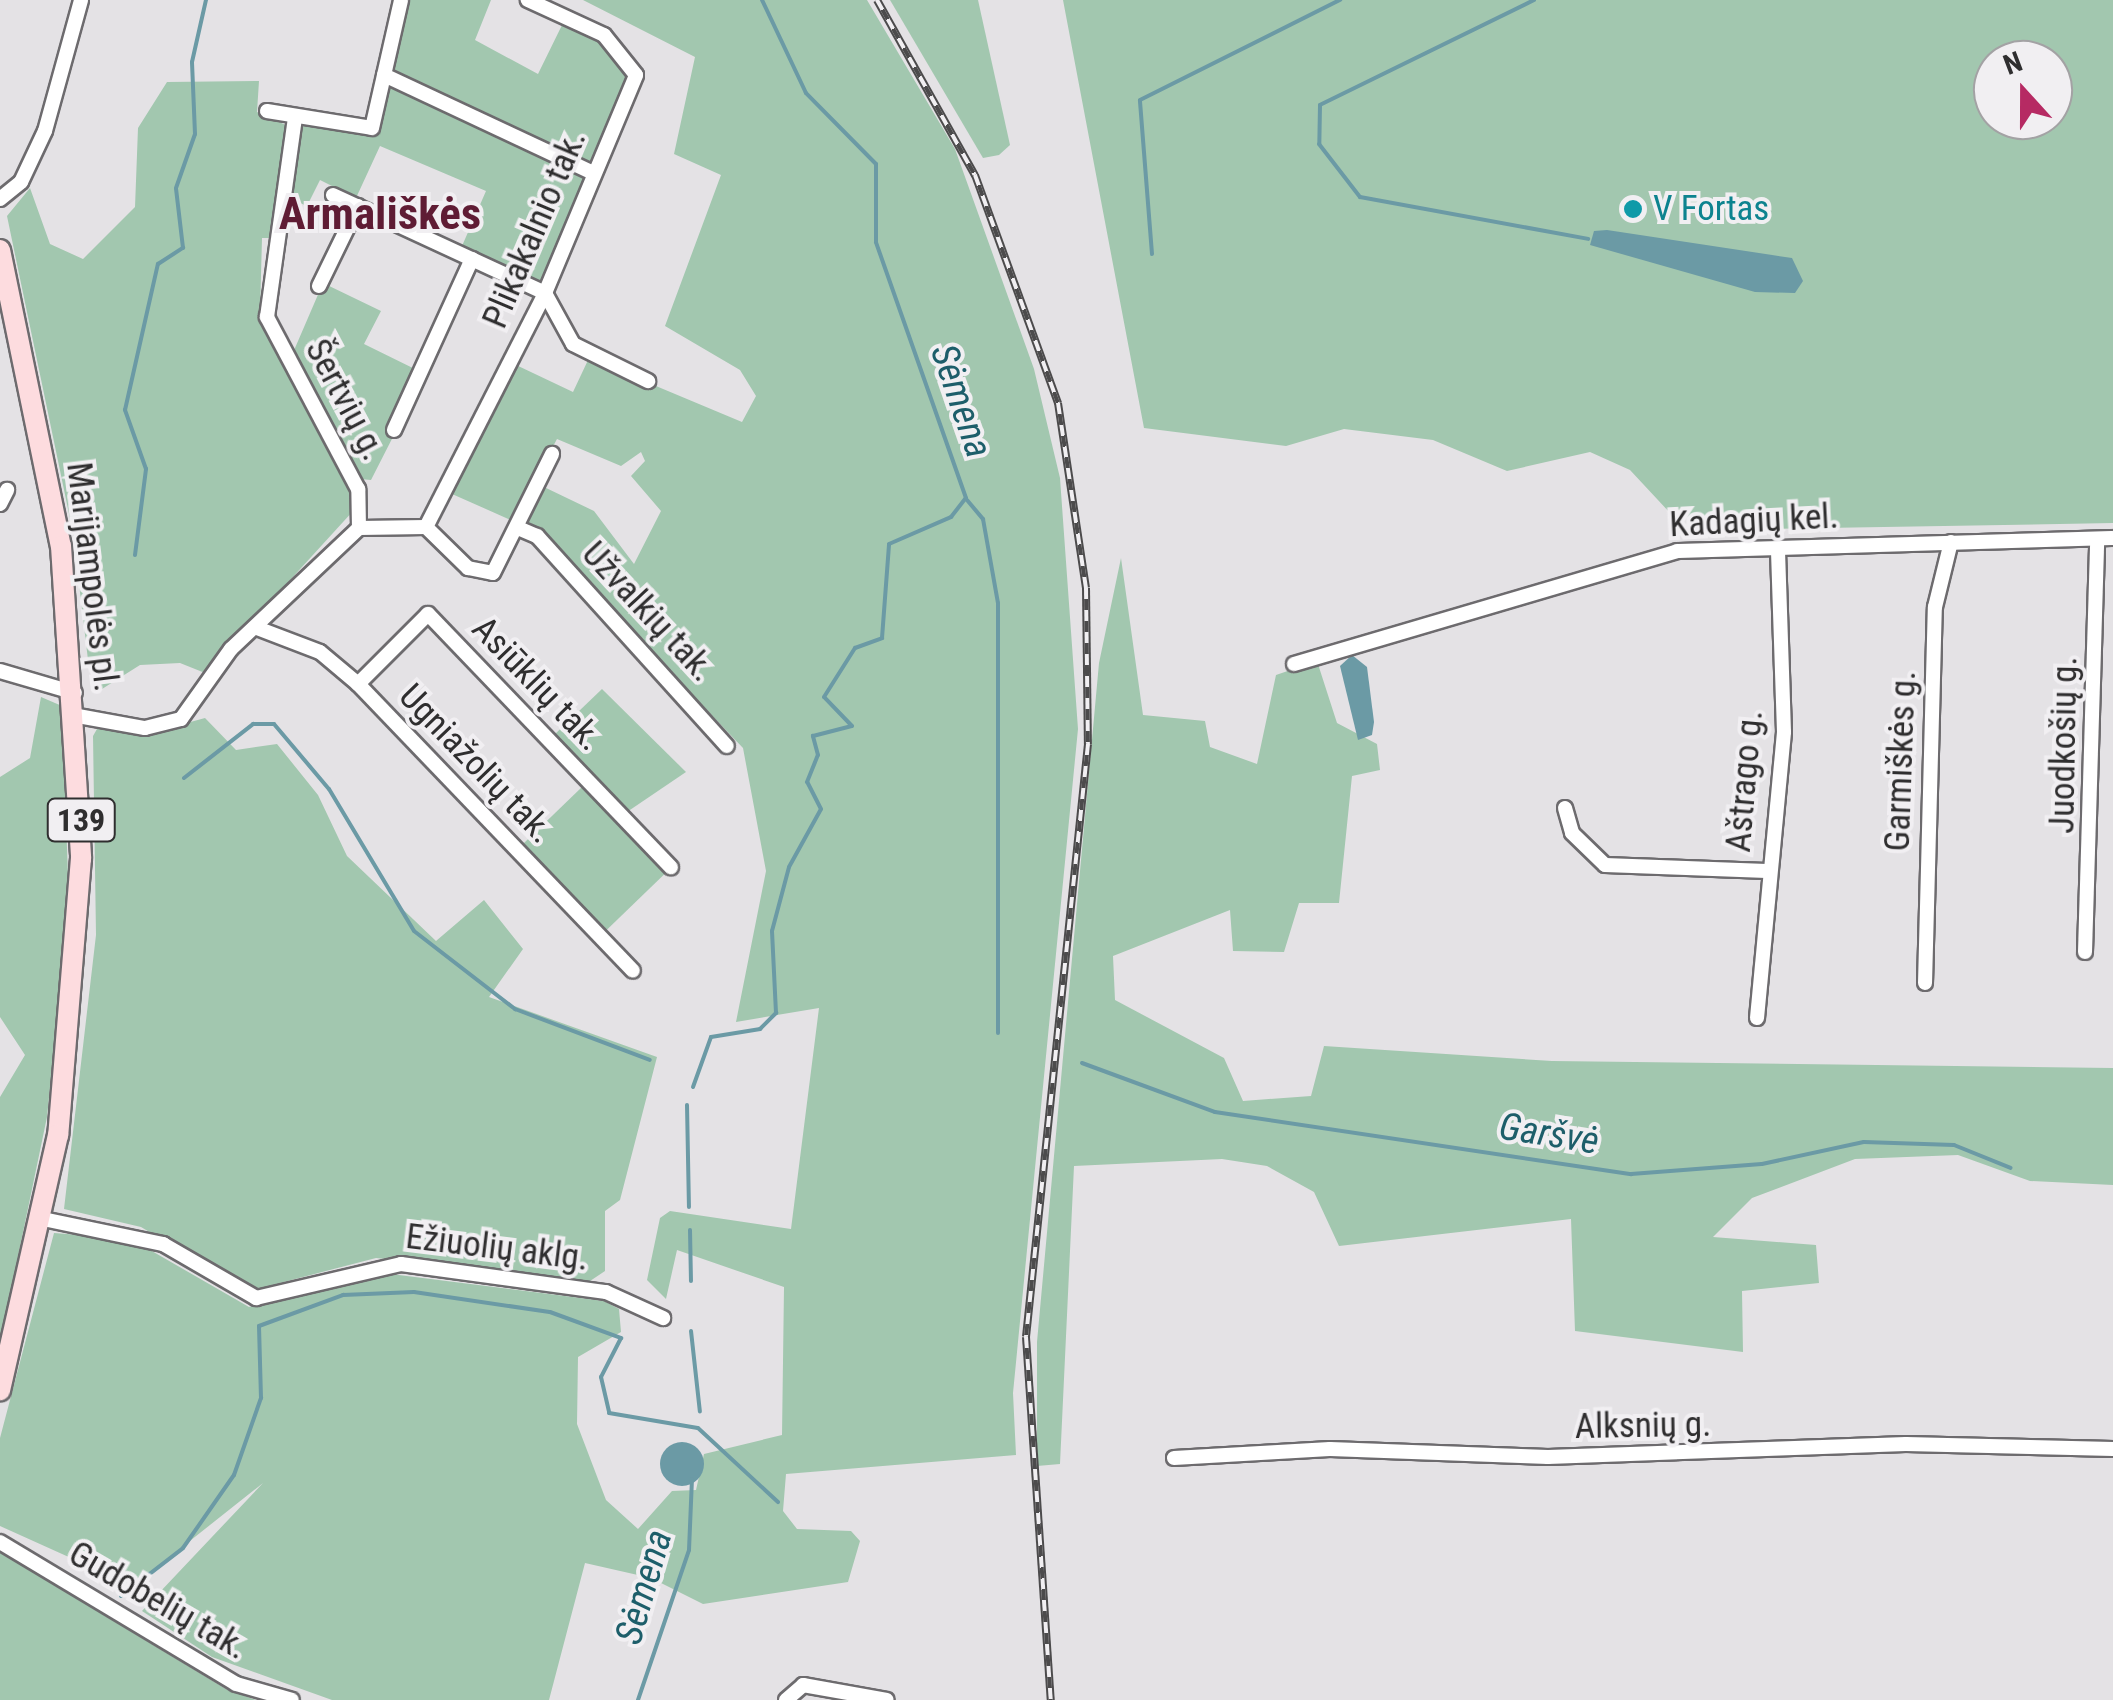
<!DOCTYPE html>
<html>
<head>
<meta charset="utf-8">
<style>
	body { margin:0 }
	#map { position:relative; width:2113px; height:1700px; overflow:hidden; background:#e4e2e5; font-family:"Roboto Condensed",sans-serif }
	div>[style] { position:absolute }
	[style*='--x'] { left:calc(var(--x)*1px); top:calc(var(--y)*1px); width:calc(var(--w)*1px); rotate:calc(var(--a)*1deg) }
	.green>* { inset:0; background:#a2c7af; transform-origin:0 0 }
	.water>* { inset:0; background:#6b9aa5 }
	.round { border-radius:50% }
	.stream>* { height:4px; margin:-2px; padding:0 2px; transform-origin:2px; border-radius:2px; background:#6b9aa5 }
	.roads { filter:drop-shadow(2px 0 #6d6b6e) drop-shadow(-2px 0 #6d6b6e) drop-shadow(0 2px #6d6b6e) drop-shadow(0 -2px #6d6b6e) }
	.minor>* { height:14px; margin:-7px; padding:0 7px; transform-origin:7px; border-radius:7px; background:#fff }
	.primary>* { height:20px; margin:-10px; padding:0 10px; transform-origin:10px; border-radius:10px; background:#fddcdf }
	.rail>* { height:8px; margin-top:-4px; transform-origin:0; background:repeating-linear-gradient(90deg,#f1eff2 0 11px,#4c4b4c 0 22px); box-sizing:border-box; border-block:2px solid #4c4b4c }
	.dots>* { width:28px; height:28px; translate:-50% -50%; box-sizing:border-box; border:5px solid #f1eff2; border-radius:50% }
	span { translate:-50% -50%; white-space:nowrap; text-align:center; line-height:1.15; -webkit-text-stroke:8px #f1eff2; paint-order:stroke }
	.shield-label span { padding:2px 8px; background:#f1eff2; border:2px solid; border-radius:8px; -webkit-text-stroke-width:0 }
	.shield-label { font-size:32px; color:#2f2e2f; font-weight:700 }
	.culture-label { font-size:35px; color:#0d838f }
	.left { translate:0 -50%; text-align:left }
	.street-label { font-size:35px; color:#2f2e2f }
	.water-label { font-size:38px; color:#1d5e6a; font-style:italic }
	.district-label { font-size:45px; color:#5f1c34; font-weight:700 }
	.north { position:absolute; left:1973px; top:40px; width:100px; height:100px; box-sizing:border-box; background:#f1eff2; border:2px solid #a3a2a4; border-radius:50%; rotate:339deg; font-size:28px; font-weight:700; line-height:40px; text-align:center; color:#2f2e2f }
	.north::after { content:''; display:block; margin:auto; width:35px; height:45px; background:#b62a63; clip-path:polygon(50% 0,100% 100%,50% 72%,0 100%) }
</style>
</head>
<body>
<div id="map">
	<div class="green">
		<div style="clip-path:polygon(402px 0,491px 0,475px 40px,538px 74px,564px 21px,603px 38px,632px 75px,541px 281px,462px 246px,486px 191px,380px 146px,356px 198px,320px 180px,307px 206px,288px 198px,299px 120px,376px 131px)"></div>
		<div style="clip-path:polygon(583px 0,867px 0,955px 149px,1034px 369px,1060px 478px,1078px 729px,1013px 1393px,1016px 1455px,786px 1474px,783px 1511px,797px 1529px,851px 1531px,860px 1541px,848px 1582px,703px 1604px,651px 1578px,585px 1563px,549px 1700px,332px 1700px,212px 1657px,142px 1611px,263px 1483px,133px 1586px,0 1526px,0 1438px,54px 1233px,131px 1239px,249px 1307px,375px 1272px,604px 1301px,619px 1309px,621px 1332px,578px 1357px,577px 1424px,606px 1500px,638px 1529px,672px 1491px,696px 1490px,704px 1454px,782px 1435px,784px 1287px,677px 1250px,666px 1299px,647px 1280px,660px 1218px,670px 1211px,791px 1229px,819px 1008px,736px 1022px,766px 871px,743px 748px,526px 521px,544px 487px,594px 511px,634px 564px,661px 511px,631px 476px,645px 461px,641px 452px,621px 466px,557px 439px,513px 521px,452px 494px,514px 364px,573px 392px,589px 358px,742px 422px,756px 396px,740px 370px,665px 326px,721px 175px,674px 154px,695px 57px)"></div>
		<div style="clip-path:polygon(890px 0,978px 0,1010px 145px,999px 155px,983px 158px)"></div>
		<div style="clip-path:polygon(evenodd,1063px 0,2113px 0,2113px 523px,1770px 529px,1671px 514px,1630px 470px,1590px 452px,1507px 471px,1433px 440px,1344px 429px,1286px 446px,1144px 428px,1063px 0,1993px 60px,2053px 60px,2053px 120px,1993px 120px,1993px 60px)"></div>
		<div style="clip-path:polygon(259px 81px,257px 112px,288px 126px,271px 238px,262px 238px,260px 313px,352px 487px,354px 510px,205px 673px,180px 663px,140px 665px,102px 689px,88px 660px,73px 533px,7px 216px,30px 188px,50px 244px,83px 259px,135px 207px,138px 128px,167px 82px)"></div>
		<div style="clip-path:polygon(323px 283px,381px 311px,364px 344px,425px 374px,371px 480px,360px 479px,292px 355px)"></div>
		<div style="clip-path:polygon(1121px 558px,1143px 715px,1205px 721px,1210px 747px,1257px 764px,1276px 675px,1317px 661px,1337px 723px,1377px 744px,1380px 770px,1352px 776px,1339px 903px,1299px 903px,1284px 952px,1233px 951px,1230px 910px,1113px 956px,1115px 1000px,1224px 1058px,1243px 1101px,1311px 1096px,1324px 1046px,1552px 1061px,2113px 1068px,2113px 1185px,2030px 1181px,1958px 1155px,1855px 1159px,1752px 1198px,1713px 1237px,1816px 1245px,1819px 1283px,1742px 1291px,1743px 1352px,1575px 1331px,1571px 1219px,1339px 1246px,1314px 1192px,1267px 1166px,1222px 1159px,1074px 1166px,1060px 1464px,1037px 1466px,1037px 1342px,1099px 663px)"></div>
		<div style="clip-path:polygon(602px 689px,686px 772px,624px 814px,553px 736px)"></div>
		<div style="clip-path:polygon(41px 697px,62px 706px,69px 905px,47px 1117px,0 1343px,0 1097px,25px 1055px,0 1017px,0 777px,30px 758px)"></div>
		<div style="clip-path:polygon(205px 718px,236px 750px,277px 744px,318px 795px,347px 856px,436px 941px,484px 900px,523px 949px,489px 997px,657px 1057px,620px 1200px,605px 1211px,605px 1271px,590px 1281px,376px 1258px,249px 1291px,141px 1227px,64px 1209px,96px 935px,93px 736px,101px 722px,147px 734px)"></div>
		<div style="left:582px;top:787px;width:120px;height:86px;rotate:46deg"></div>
		<div style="clip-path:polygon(0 1552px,226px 1689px,256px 1700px,0 1700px)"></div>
	</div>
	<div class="water">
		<div style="clip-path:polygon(1607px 230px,1792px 258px,1803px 281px,1795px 293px,1755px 292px,1590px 245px,1594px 231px)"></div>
		<div style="clip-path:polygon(1352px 655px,1367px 667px,1374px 722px,1372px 735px,1358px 740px,1340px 666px)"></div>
		<div class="round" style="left:660px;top:1442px;width:44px;height:44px"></div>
	</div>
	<div class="stream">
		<div style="--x:1534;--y:0;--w:238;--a:153.9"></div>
		<div style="--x:1320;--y:105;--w:39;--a:91"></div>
		<div style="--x:1319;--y:144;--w:67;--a:52.3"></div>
		<div style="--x:1360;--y:197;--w:232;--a:10.4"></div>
		<div style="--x:1152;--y:254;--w:154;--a:-94.5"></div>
		<div style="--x:1140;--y:100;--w:224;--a:-26.6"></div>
		<div style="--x:967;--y:500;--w:25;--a:50"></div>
		<div style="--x:983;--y:519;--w:85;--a:79.9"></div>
		<div style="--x:998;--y:603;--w:430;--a:90"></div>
		<div style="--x:135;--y:555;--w:87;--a:-82.7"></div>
		<div style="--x:146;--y:469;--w:63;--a:-109.6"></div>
		<div style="--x:125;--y:410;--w:150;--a:-77.3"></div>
		<div style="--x:158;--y:264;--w:30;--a:-33"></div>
		<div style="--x:183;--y:248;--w:60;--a:-96.7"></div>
		<div style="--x:176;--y:188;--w:57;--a:-70.6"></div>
		<div style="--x:195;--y:134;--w:72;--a:-92.4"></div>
		<div style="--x:192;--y:62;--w:64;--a:-77.3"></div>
		<div style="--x:184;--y:778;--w:88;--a:-38"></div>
		<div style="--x:253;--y:724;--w:21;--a:0"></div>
		<div style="--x:274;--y:724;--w:85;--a:49.8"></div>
		<div style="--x:329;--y:789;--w:165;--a:59.1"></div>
		<div style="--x:414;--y:931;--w:128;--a:37.7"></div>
		<div style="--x:515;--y:1009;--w:144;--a:20.7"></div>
		<div style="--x:1082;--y:1063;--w:142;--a:20.2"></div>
		<div style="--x:1215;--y:1112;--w:421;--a:8.5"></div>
		<div style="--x:1631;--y:1174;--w:131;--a:-4.4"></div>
		<div style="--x:1762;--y:1164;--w:104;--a:-12.2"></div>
		<div style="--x:1864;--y:1142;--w:90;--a:1.9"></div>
		<div style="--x:1954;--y:1145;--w:61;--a:22"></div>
		<div style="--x:693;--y:1087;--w:53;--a:-70.2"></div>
		<div style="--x:711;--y:1037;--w:50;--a:-9.3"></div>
		<div style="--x:760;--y:1029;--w:23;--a:-45"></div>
		<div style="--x:776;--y:1013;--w:82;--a:-92.8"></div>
		<div style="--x:772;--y:931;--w:66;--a:-75.1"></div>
		<div style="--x:789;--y:867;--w:66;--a:-61.1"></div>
		<div style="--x:821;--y:809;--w:30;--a:-117"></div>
		<div style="--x:807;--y:782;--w:29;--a:-68"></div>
		<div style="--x:818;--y:755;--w:20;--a:-105"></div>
		<div style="--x:813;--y:736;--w:40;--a:-14.4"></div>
		<div style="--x:852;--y:726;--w:40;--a:-134"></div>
		<div style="--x:824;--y:697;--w:58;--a:-57.7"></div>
		<div style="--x:855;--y:648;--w:29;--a:-20"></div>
		<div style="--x:882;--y:638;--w:94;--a:-85.7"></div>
		<div style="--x:889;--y:544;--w:68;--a:-23.5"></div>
		<div style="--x:951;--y:517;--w:24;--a:-52"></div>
		<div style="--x:966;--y:498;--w:271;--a:-109.4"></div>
		<div style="--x:876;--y:242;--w:78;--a:-90"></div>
		<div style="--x:876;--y:164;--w:100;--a:-134.6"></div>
		<div style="--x:806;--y:93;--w:103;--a:-115.3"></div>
		<div style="--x:687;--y:1105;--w:102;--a:88.9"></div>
		<div style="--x:690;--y:1230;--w:51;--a:88.9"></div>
		<div style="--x:691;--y:1331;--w:81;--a:83.7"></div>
		<div style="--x:121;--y:1596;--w:78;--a:-37.7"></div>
		<div style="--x:183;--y:1548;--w:89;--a:-55.1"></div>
		<div style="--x:234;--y:1475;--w:82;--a:-70.7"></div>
		<div style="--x:261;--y:1398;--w:72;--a:-91.6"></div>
		<div style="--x:259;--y:1326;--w:90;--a:-20.3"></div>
		<div style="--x:343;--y:1295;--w:71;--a:-2.4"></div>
		<div style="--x:414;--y:1292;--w:137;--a:8.4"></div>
		<div style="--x:550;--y:1312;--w:76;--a:20.1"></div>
		<div style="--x:621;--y:1338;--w:44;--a:117.1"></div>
		<div style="--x:601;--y:1377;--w:37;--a:77"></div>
		<div style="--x:609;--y:1413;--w:90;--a:9.6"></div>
		<div style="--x:698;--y:1428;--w:109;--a:42.8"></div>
		<div style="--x:638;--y:1700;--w:158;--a:-71.2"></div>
		<div style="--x:689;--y:1550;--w:71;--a:-87.6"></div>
	</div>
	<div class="roads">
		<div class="minor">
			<div style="--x:384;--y:75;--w:229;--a:25.1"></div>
			<div style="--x:267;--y:111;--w:106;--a:9.2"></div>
			<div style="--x:372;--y:128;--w:131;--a:-77.2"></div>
			<div style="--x:333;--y:195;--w:234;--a:24.8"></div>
			<div style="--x:545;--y:293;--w:58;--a:61.2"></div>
			<div style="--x:573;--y:344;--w:84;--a:26.3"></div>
			<div style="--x:0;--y:199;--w:27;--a:-39"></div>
			<div style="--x:21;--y:182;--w:56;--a:-64.8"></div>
			<div style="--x:45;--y:131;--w:136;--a:-74.6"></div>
			<div style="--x:319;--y:286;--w:89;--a:-64"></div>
			<div style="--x:394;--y:430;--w:188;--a:-65.5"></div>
			<div style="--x:0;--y:504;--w:16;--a:-63"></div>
			<div style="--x:426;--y:527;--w:263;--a:-63"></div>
			<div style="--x:545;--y:293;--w:236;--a:-67.3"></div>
			<div style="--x:636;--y:75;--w:51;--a:-128.7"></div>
			<div style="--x:604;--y:35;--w:84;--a:-155.3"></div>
			<div style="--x:359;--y:528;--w:67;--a:-0.9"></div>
			<div style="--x:426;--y:527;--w:59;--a:44.3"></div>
			<div style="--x:468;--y:568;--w:25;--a:11"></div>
			<div style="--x:493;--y:573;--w:133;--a:-63.6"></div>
			<div style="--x:518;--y:528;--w:21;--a:23"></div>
			<div style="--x:537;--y:536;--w:283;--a:47.9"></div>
			<div style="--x:257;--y:628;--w:67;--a:20.9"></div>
			<div style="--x:320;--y:652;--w:50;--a:40.1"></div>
			<div style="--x:358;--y:684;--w:397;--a:46.2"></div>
			<div style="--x:1294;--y:664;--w:399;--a:-16.4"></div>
			<div style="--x:1677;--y:551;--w:436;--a:-1.7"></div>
			<div style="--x:0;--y:671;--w:78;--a:16.3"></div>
			<div style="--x:358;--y:684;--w:99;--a:-45"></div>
			<div style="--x:428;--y:614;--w:351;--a:46.2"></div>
			<div style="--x:78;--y:716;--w:68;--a:10.2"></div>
			<div style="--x:145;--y:728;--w:37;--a:-14"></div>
			<div style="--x:181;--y:719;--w:86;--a:-54.5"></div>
			<div style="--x:231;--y:649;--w:176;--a:-43.4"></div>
			<div style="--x:359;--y:528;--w:39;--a:-91"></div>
			<div style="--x:358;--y:489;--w:195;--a:-117.9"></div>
			<div style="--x:267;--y:317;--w:202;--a:-82"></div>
			<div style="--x:1565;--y:808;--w:26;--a:74"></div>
			<div style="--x:1572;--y:833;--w:46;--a:44.1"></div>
			<div style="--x:1605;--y:865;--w:162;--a:2.1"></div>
			<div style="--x:2085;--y:952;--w:413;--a:-88.3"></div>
			<div style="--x:1925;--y:983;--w:376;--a:-88.5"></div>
			<div style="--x:1935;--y:607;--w:67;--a:-76.2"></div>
			<div style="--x:1757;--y:1018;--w:287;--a:-84.6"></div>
			<div style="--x:1784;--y:732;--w:183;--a:-91.9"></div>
			<div style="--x:43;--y:1219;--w:123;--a:11.8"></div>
			<div style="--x:163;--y:1244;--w:108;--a:30.1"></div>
			<div style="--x:256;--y:1298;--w:149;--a:-13.2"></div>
			<div style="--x:401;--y:1264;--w:207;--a:7.8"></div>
			<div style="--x:606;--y:1292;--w:63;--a:24.5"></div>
			<div style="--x:1174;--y:1458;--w:156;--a:-3.3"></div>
			<div style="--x:1330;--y:1449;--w:218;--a:2.1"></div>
			<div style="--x:1548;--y:1457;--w:358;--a:-2.1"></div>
			<div style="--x:1906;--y:1444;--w:207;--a:1.4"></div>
			<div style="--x:0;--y:1542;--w:275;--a:31"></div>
			<div style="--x:236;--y:1684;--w:58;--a:15.9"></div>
			<div style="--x:786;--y:1700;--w:23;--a:-41"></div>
			<div style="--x:803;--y:1685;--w:85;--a:10.1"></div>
		</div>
		<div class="primary">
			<div style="--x:0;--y:250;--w:302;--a:78.4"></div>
			<div style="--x:61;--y:546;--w:313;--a:86.3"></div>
			<div style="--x:81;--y:858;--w:278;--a:94.7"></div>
			<div style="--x:58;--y:1135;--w:262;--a:102.8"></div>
		</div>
	</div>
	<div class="rail">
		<div style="--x:877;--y:0;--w:201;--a:60.8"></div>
		<div style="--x:975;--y:175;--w:243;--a:70"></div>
		<div style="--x:1058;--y:403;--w:187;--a:81.4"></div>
		<div style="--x:1086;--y:588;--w:156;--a:89.3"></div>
		<div style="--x:1088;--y:744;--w:596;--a:95.97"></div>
		<div style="--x:1026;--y:1337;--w:364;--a:86.1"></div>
	</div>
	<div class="dots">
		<div style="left:1633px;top:209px;background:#0f9aa8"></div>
	</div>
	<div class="shield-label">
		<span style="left:81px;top:820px">139</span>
	</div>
	<div class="culture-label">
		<span class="left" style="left:1653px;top:209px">V Fortas</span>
	</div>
	<div class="street-label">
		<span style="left:535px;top:229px;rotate:-67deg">Plikakalnio tak.</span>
		<span style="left:345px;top:400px;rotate:62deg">Šertvių g.</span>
		<span style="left:1754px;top:521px;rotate:-3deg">Kadagių kel.</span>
		<span style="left:92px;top:577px;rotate:83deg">Marijampolės pl.</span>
		<span style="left:648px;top:612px;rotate:47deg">Užvalkių tak.</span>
		<span style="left:537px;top:684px;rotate:46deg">Asiūklių tak.</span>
		<span style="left:2064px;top:745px;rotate:-89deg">Juodkošių g.</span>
		<span style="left:1901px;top:761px;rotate:-88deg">Garmiškės g.</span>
		<span style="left:476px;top:764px;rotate:46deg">Ugniažolių tak.</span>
		<span style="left:1745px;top:781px;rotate:-85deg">Aštrago g.</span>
		<span style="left:497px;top:1248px;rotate:7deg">Ežiuolių aklg.</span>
		<span style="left:1643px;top:1426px;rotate:-1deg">Alksnių g.</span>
		<span style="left:158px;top:1601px;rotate:30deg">Gudobelių tak.</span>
	</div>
	<div class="water-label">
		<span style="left:961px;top:401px;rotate:71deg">Sėmena</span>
		<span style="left:1549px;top:1134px;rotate:9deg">Garšvė</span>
		<span style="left:644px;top:1587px;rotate:-74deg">Sėmena</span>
	</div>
	<div class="district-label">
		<span style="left:380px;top:214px">Armališkės</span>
	</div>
	<div class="north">N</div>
</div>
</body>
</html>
